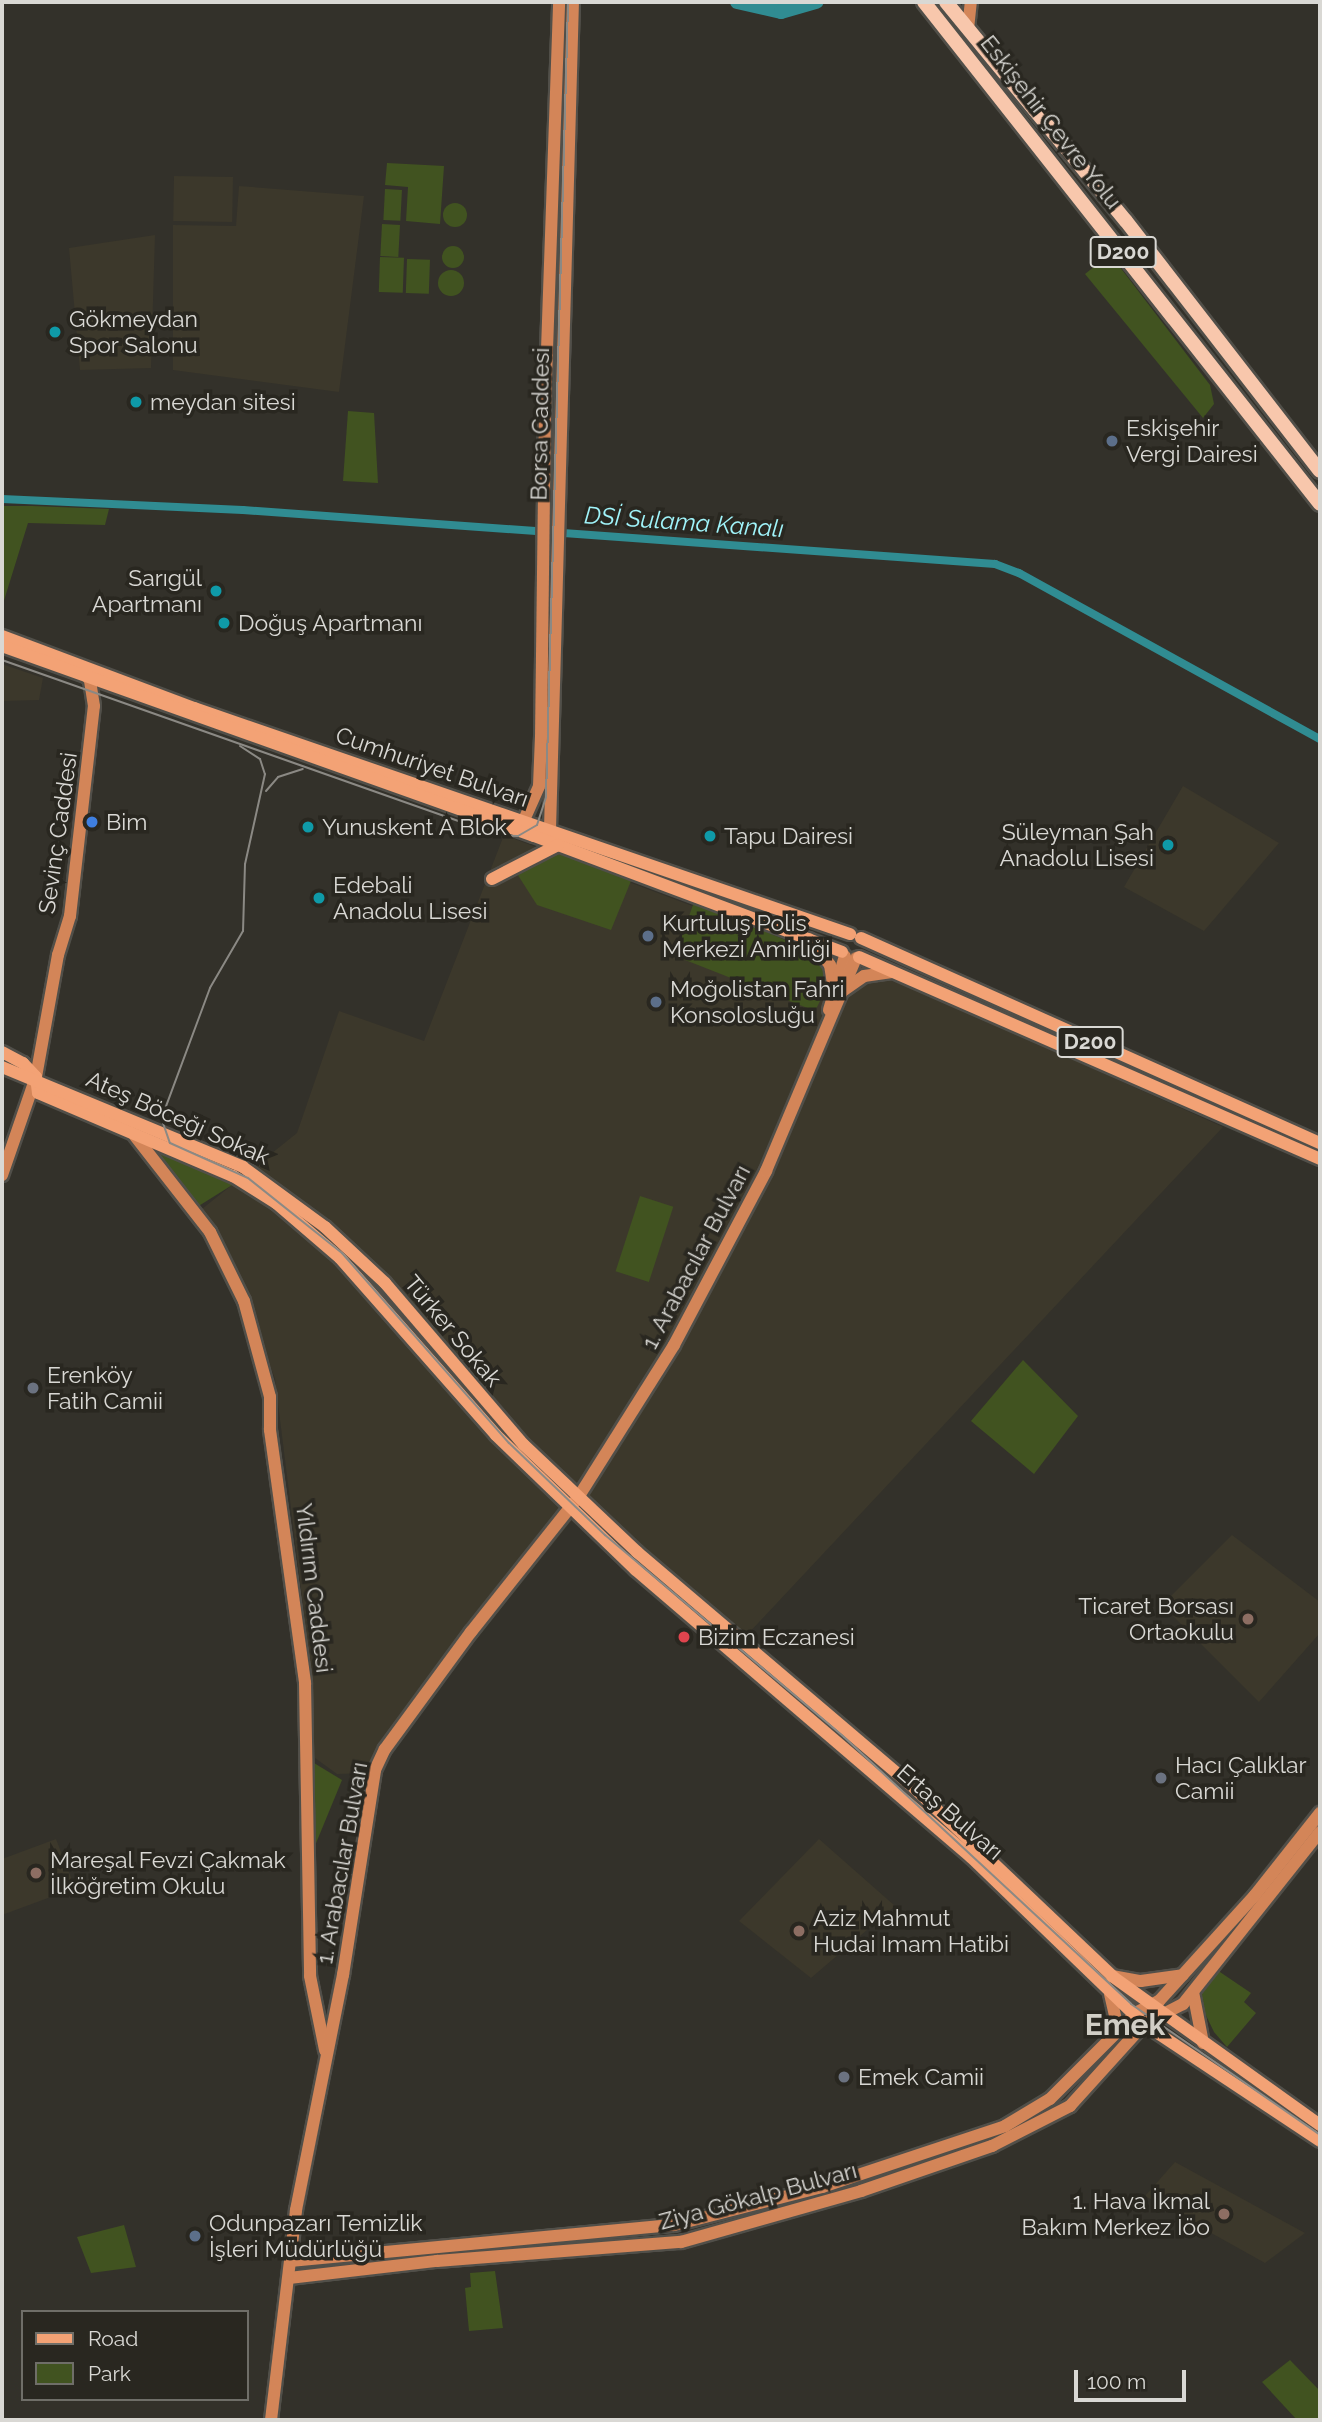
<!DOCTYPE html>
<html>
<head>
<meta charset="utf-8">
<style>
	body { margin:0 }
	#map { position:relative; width:1322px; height:2422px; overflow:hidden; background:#33312a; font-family:Raleway,sans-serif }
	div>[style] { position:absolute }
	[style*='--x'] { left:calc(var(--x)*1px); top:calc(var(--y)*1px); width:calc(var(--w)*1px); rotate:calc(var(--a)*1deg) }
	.built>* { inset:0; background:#3c382b; transform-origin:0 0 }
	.green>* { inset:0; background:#415320; transform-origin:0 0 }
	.round { border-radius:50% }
	.water>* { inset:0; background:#308c92 }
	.canal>* { height:8px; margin:-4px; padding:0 4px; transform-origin:4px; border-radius:4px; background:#308c92 }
	.river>* { height:14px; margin:-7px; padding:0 7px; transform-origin:7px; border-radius:7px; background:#308c92 }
	.roads { filter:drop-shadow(2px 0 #514f49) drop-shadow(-2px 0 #514f49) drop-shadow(0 2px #514f49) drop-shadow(0 -2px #514f49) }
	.secondary>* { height:12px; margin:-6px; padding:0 6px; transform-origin:6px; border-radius:6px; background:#d38558 }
	.primary>* { height:12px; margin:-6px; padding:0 6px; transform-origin:6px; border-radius:6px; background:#f3a275 }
	.highway>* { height:14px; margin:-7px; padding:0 7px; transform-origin:7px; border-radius:7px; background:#f8c7ac }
	.tram>* { height:2px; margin:-1px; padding:0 1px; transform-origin:1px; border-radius:1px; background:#8b8984 }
	.dots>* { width:19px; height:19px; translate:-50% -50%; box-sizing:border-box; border:4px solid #292720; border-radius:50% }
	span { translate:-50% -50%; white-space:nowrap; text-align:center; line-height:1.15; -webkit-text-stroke:7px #292720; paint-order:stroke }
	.shield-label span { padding:2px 5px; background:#292720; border:2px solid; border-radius:5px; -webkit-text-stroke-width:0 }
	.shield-label { font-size:21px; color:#d9d8d4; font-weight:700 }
	.street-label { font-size:23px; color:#d9d8d4 }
	.poi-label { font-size:23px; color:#d9d8d4 }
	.left { translate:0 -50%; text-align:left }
	.right { translate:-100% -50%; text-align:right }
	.water-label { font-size:24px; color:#a0f4fa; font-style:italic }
	.district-label { font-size:30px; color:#d1cec6; font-weight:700 }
	.frame { position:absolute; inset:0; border:4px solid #d9d8d4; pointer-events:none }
	.legend { position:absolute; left:21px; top:2310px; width:228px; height:91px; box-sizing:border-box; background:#292720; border:2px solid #6f6e68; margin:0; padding:9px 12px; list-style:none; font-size:21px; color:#d9d8d4 }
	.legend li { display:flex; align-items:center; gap:14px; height:35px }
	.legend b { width:35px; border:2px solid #6f6e68 }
	.scale { position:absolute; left:1074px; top:2370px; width:112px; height:32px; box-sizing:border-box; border:4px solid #d9d8d4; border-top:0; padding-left:9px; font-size:21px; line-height:24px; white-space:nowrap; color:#d9d8d4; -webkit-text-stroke:5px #292720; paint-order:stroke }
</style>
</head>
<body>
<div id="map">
	<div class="built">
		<div style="left:174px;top:176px;width:59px;height:45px;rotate:1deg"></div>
		<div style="clip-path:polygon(239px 186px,364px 196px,339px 392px,173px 370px,173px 225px,236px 226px)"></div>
		<div style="clip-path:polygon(155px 235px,151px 368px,80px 370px,69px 248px)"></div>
		<div style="clip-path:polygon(2px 664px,43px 678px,39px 700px,2px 701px)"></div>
		<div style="clip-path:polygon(1183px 786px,1279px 843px,1204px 931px,1124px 887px)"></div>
		<div style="clip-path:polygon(504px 835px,929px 995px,1223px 1127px,746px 1636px,588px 1500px,369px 1773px,337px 1774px,315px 1758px,304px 1613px,275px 1379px,234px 1264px,202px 1209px,297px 1133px,339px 1011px,424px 1041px)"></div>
		<div style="clip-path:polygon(1232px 1535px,1320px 1602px,1320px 1633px,1259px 1702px,1162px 1605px)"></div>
		<div style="clip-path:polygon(56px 1839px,75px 1888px,2px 1915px,2px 1859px)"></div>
		<div style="clip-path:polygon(819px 1839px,895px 1906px,811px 1978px,739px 1921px)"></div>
		<div style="clip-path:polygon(1175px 2162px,1305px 2233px,1265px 2263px,1145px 2196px)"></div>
	</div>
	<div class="green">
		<div style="clip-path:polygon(387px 163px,444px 166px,440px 224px,406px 221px,408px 187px,385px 185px)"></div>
		<div style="left:385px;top:189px;width:17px;height:31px;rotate:3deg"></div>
		<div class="round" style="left:443px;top:203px;width:24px;height:24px"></div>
		<div style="left:382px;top:224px;width:18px;height:32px;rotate:3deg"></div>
		<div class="round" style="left:442px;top:246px;width:22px;height:22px"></div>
		<div style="clip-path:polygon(1110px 254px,1210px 385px,1214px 404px,1203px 418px,1085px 274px)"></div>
		<div style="left:380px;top:257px;width:24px;height:35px;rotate:2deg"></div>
		<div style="left:407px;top:259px;width:23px;height:34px;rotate:2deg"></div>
		<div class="round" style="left:438px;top:270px;width:26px;height:26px"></div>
		<div style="clip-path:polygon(348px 411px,374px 413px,378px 483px,343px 481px)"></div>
		<div style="clip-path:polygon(2px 506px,32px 506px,109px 509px,105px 525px,28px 523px,2px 607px)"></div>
		<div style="clip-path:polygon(545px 850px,633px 876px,611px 930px,537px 905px,514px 869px)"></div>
		<div style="clip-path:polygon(694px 902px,812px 951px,824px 972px,826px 989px,815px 1011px,675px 956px)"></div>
		<div style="clip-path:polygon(157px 1151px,237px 1182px,197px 1207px)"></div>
		<div style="left:640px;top:1196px;width:35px;height:79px;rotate:18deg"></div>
		<div style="clip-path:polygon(1023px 1360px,1078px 1416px,1034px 1474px,971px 1421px)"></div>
		<div style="clip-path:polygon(314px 1763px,342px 1780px,312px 1853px)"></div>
		<div style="clip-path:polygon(1217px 1970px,1251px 1993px,1244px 2002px,1256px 2013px,1227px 2047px,1214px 2032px,1200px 2003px,1199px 1992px)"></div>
		<div style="clip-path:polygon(124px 2225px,136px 2267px,91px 2273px,77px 2237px)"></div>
		<div style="clip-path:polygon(495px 2271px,503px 2328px,469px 2331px,465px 2288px,471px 2287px,470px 2273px)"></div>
		<div style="clip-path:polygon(1290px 2360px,1320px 2391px,1320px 2420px,1297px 2420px,1262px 2382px)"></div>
	</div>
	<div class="water">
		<div style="clip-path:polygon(741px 2px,808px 2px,785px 11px)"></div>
	</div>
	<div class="canal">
		<div style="--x:2;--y:499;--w:241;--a:2.6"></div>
		<div style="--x:243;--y:510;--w:754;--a:4.11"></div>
		<div style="--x:995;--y:564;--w:26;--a:21"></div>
		<div style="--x:1019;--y:573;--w:344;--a:28.9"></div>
	</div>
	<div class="river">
		<div style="--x:737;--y:2;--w:45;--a:12.8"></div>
		<div style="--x:781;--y:12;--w:37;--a:-16"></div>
	</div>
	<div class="roads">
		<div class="secondary">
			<div style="--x:968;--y:29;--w:27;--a:-84"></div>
			<div style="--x:524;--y:820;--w:37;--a:-66"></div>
			<div style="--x:539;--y:786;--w:49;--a:-87.7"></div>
			<div style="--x:541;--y:737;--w:330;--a:-89.3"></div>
			<div style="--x:545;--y:407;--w:405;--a:-88"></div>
			<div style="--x:541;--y:833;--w:10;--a:-24"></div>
			<div style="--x:550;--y:829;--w:827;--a:-88.41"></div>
			<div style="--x:809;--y:939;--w:33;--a:51"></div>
			<div style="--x:830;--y:965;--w:18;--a:81"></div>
			<div style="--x:844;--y:990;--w:24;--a:-35"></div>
			<div style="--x:864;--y:976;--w:28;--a:-8"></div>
			<div style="--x:829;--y:1010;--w:56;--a:-73.5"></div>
			<div style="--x:135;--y:1136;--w:122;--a:52"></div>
			<div style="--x:210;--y:1232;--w:77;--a:63.8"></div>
			<div style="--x:244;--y:1301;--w:99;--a:74.8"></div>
			<div style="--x:270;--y:1397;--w:33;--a:90"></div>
			<div style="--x:270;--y:1430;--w:255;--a:82.1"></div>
			<div style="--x:305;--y:1683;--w:293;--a:89"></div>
			<div style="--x:310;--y:1976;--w:76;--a:78.5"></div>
			<div style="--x:2;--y:1175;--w:104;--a:-70.9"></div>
			<div style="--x:36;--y:1077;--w:124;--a:-79.8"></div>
			<div style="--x:58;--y:955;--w:41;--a:-72.9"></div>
			<div style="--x:70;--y:916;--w:211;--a:-83.5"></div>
			<div style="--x:94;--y:706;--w:26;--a:-99"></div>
			<div style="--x:90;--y:680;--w:9;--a:-131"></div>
			<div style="--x:1112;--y:1976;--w:29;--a:10"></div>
			<div style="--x:1141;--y:1981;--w:42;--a:-8.1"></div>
			<div style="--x:1193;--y:1992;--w:52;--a:78.9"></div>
			<div style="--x:1110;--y:1994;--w:31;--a:77"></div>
			<div style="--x:1117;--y:2024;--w:10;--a:119"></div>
			<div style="--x:290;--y:2261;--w:386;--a:-5.4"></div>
			<div style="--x:674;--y:2225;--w:153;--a:-14.4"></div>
			<div style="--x:822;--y:2187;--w:193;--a:-18.4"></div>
			<div style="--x:1005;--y:2126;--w:52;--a:-31"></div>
			<div style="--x:1050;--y:2099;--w:123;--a:-45"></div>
			<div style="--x:1137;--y:2012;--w:25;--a:-27"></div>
			<div style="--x:1159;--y:2001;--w:143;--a:-47.8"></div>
			<div style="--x:1255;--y:1895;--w:105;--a:-51.6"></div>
			<div style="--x:289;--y:2278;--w:149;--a:-6.6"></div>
			<div style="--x:437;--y:2261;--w:245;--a:-4.5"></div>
			<div style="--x:681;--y:2242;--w:187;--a:-15.8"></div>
			<div style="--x:861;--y:2191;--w:139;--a:-19"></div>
			<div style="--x:992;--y:2146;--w:88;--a:-27.1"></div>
			<div style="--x:1070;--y:2106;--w:110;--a:-47.9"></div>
			<div style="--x:1144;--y:2024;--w:44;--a:-27.1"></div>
			<div style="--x:1183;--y:2004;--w:220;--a:-51.5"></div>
			<div style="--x:271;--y:2420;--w:211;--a:-83.2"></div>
			<div style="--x:296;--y:2210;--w:240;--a:-78.7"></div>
			<div style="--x:343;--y:1975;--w:207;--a:-81.1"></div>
			<div style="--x:375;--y:1770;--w:23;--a:-65"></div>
			<div style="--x:385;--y:1749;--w:145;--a:-53.7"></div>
			<div style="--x:471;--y:1632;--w:174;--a:-51.5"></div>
			<div style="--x:579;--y:1496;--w:178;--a:-57.8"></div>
			<div style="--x:674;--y:1345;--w:197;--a:-62.1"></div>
			<div style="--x:766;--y:1171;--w:231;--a:-67.1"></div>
		</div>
		<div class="primary">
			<div style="--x:2;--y:636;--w:205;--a:20.6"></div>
			<div style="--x:194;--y:708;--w:694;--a:19.01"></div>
			<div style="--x:2;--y:646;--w:565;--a:19.65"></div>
			<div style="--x:534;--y:836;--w:329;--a:20.6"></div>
			<div style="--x:492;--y:879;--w:74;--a:-27.3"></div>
			<div style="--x:861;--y:938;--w:503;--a:24.07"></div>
			<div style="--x:859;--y:957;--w:503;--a:23.66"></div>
			<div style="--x:2;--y:1052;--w:24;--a:28"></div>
			<div style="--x:23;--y:1063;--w:19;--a:47"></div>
			<div style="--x:36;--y:1077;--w:16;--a:83"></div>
			<div style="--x:38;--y:1093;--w:212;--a:23.1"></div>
			<div style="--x:233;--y:1176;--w:51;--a:32.1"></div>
			<div style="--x:276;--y:1203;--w:84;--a:40.7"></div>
			<div style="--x:340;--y:1258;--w:236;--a:48.6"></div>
			<div style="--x:496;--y:1435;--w:194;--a:44"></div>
			<div style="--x:636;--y:1570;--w:441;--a:40.6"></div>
			<div style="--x:971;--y:1857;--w:240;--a:44"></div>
			<div style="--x:1144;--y:2024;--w:211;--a:33.6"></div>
			<div style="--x:2;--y:1067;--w:261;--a:22.5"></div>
			<div style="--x:243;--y:1167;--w:102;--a:36.2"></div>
			<div style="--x:325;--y:1227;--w:82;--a:43"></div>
			<div style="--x:385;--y:1283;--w:213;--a:49.4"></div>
			<div style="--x:524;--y:1445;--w:156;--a:43.4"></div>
			<div style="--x:637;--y:1552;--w:358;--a:40.4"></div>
			<div style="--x:910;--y:1784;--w:279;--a:43.5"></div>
			<div style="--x:1112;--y:1976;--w:256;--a:35.6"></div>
		</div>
		<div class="highway">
			<div style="--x:924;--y:2;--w:639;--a:51.73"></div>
			<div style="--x:946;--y:2;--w:283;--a:50.6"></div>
			<div style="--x:1126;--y:221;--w:316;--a:52.2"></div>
		</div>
	</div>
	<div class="tram">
		<div style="--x:2;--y:660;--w:526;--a:19.43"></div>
		<div style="--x:498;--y:835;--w:20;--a:3"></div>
		<div style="--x:518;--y:836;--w:22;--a:-30"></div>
		<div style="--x:537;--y:825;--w:29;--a:-72"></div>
		<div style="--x:546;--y:797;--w:795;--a:-88.41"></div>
		<div style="--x:240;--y:746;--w:24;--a:33"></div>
		<div style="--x:260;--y:759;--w:16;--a:72"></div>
		<div style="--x:265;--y:774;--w:92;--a:102.5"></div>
		<div style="--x:245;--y:864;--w:67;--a:91.7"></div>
		<div style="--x:243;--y:931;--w:66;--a:120.1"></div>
		<div style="--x:210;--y:988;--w:129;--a:110.4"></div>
		<div style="--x:165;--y:1109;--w:14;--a:98"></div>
		<div style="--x:163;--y:1123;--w:21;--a:71"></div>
		<div style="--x:170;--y:1143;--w:85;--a:24.2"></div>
		<div style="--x:248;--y:1178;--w:120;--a:38.6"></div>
		<div style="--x:342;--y:1253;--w:253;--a:48.7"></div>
		<div style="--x:509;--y:1443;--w:133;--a:43.8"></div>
		<div style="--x:605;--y:1535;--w:313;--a:40.2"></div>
		<div style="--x:844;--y:1737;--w:392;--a:42.9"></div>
		<div style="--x:1131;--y:2004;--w:230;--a:34.7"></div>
		<div style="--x:266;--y:791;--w:18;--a:-49"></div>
		<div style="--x:278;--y:777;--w:26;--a:-18"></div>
	</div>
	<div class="dots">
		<div style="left:55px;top:332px;background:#0f9aa8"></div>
		<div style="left:136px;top:402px;background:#0f9aa8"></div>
		<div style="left:1112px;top:441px;background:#5c6f8a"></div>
		<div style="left:216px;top:591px;background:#0f9aa8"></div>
		<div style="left:224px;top:623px;background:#0f9aa8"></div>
		<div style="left:92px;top:822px;background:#3f7fe0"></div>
		<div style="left:308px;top:827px;background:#0f9aa8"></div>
		<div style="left:710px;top:836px;background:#0f9aa8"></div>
		<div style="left:1168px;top:845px;background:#0f9aa8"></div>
		<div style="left:319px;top:898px;background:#0f9aa8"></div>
		<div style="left:648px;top:936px;background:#5c6f8a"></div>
		<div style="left:656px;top:1002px;background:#5c6f8a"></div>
		<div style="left:33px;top:1388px;background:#6b7280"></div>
		<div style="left:1248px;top:1619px;background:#8d6e63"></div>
		<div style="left:684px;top:1637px;background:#e0444e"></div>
		<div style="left:1161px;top:1778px;background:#6b7280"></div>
		<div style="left:36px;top:1873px;background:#8d6e63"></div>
		<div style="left:799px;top:1931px;background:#8d6e63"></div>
		<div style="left:844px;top:2077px;background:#6b7280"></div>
		<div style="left:1224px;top:2214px;background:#8d6e63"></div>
		<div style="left:195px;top:2236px;background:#5c6f8a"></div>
	</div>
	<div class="shield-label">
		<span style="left:1123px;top:252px">D200</span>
		<span style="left:1090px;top:1042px">D200</span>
	</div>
	<div class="street-label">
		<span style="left:1051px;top:122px;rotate:52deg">Eskişehir Çevre Yolu</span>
		<span style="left:540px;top:424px;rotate:-89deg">Borsa Caddesi</span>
		<span style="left:432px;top:767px;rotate:19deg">Cumhuriyet Bulvarı</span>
		<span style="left:58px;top:833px;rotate:-82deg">Sevinç Caddesi</span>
		<span style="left:178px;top:1118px;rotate:24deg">Ateş Böceği Sokak</span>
		<span style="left:696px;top:1257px;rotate:-62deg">1. Arabacılar Bulvarı</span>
		<span style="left:453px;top:1331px;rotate:50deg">Türker Sokak</span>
		<span style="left:314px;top:1588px;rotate:83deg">Yıldırım Caddesi</span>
		<span style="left:950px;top:1812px;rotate:41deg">Ertaş Bulvarı</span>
		<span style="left:342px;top:1863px;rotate:-80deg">1. Arabacılar Bulvarı</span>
		<span style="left:758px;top:2196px;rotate:-15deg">Ziya Gökalp Bulvarı</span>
	</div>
	<div class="poi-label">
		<span class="left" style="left:69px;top:332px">Gökmeydan<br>Spor Salonu</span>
		<span class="left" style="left:150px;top:402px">meydan sitesi</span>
		<span class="left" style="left:1126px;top:441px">Eskişehir<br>Vergi Dairesi</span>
		<span class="right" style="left:202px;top:591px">Sarıgül<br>Apartmanı</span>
		<span class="left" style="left:238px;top:623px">Doğuş Apartmanı</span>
		<span class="left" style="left:106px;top:822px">Bim</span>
		<span class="left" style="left:322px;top:827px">Yunuskent A Blok</span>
		<span class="right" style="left:1154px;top:845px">Süleyman Şah<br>Anadolu Lisesi</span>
		<span class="left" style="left:724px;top:836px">Tapu Dairesi</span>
		<span class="left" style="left:333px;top:898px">Edebali<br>Anadolu Lisesi</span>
		<span class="left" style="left:662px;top:936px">Kurtuluş Polis<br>Merkezi Amirliği</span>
		<span class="left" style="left:670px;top:1002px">Moğolistan Fahri<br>Konsolosluğu</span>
		<span class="left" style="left:47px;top:1388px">Erenköy<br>Fatih Camii</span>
		<span class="right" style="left:1234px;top:1619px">Ticaret Borsası<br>Ortaokulu</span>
		<span class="left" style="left:698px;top:1637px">Bizim Eczanesi</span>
		<span class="left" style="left:1175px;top:1778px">Hacı Çalıklar<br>Camii</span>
		<span class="left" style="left:50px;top:1873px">Mareşal Fevzi Çakmak<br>İlköğretim Okulu</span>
		<span class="left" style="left:813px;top:1931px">Aziz Mahmut<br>Hudai Imam Hatibi</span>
		<span class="left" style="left:858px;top:2077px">Emek Camii</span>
		<span class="right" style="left:1210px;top:2214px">1. Hava İkmal<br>Bakım Merkez İöo</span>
		<span class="left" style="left:209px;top:2236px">Odunpazarı Temizlik<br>İşleri Müdürlüğü</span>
	</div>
	<div class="water-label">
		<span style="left:684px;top:522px;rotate:4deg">DSİ Sulama Kanalı</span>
	</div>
	<div class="district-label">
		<span style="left:1125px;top:2025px">Emek</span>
	</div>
	<div class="frame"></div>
	<ul class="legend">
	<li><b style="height:9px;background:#f3a275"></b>Road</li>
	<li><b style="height:19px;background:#415320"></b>Park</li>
	</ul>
	<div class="scale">100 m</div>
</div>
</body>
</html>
